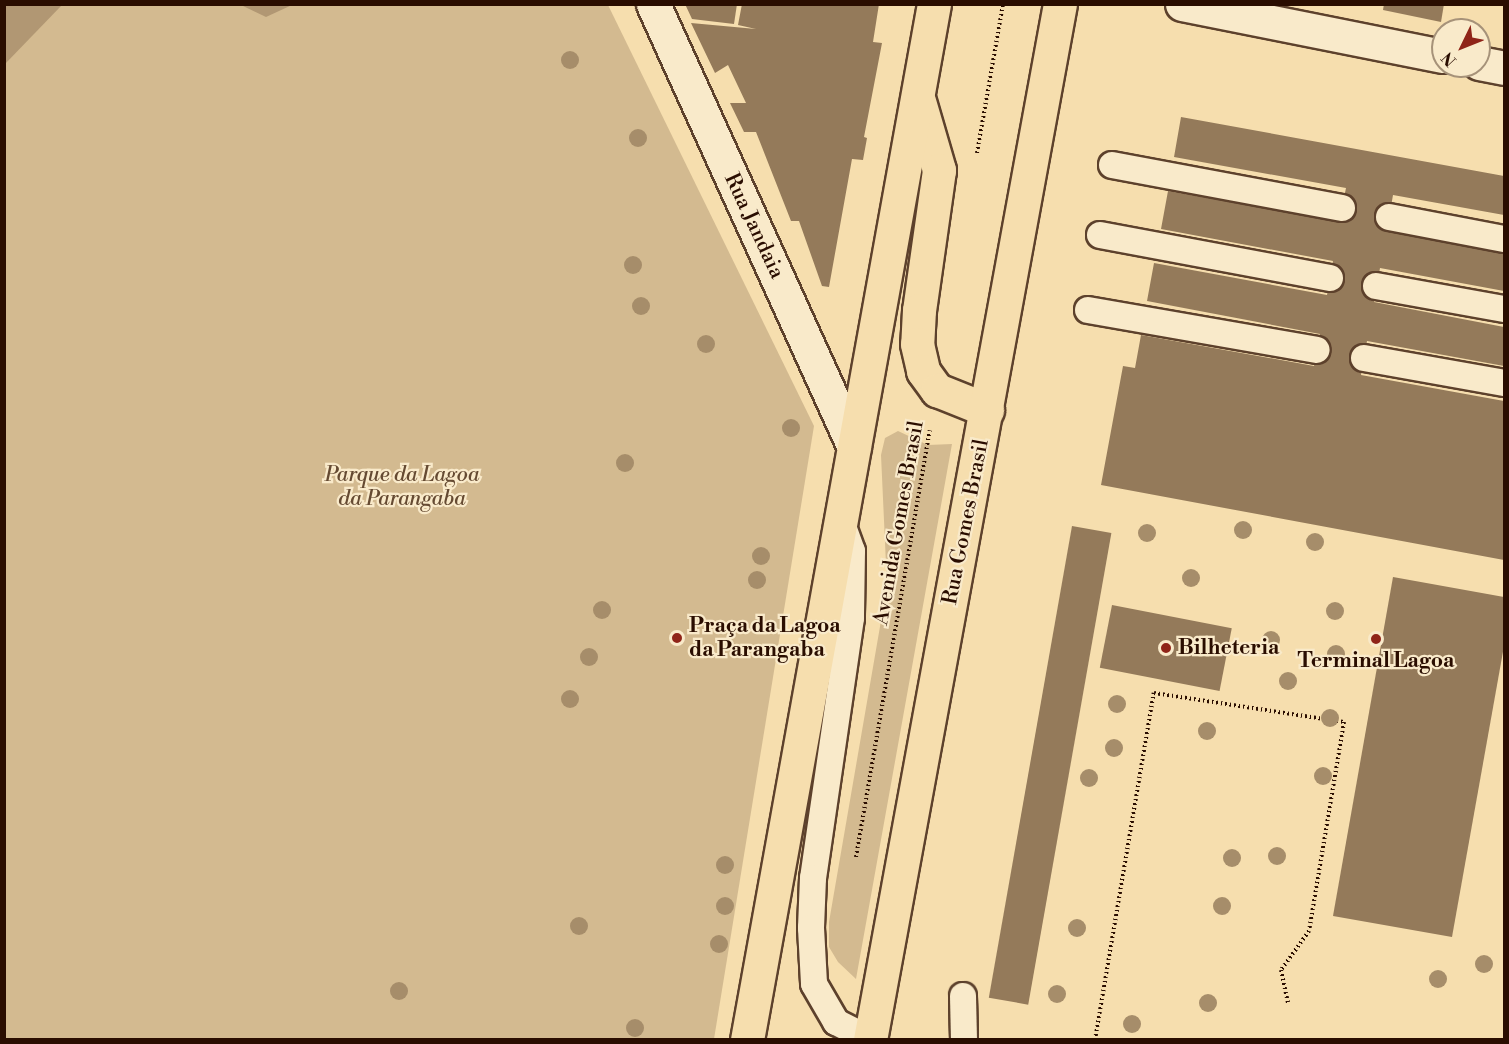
<!DOCTYPE html>
<html>
<head>
<meta charset="utf-8">
<style>
	body { margin:0 }
	#map { position:relative; width:1509px; height:1044px; overflow:hidden; background:#f6deae; font-family:"Libre Bodoni",serif }
	div>[style] { position:absolute }
	[style*='--x'] { left:calc(var(--x)*1px); top:calc(var(--y)*1px); width:calc(var(--w)*1px); rotate:calc(var(--a)*1deg) }
	.green>* { inset:0; background:#d3ba90 }
	.water>* { inset:0; background:#b19773 }
	.building>* { inset:0; background:#947a5a; transform-origin:0 0 }
	.path>* { height:4px; margin-top:-2px; transform-origin:0; background:repeating-linear-gradient(90deg,#2a0d00 0 1.5px,transparent 0 4.5px) }
	.roads { filter:drop-shadow(2px 0 #5d412c) drop-shadow(-2px 0 #5d412c) drop-shadow(0 2px #5d412c) drop-shadow(0 -2px #5d412c) }
	.service>* { height:26px; margin:-13px; padding:0 13px; transform-origin:13px; border-radius:13px; background:#f9eaca }
	.minor>* { height:33px; margin:-16.5px; padding:0 16.5px; transform-origin:16.5px; border-radius:16.5px; background:#f9eaca }
	.primary>* { height:33px; margin:-16.5px; padding:0 16.5px; transform-origin:16.5px; border-radius:16.5px; background:#f6deae }
	.trees>* { width:18px; height:18px; margin:-9px; border-radius:50%; background:#a68d6a }
	.dots>* { width:16px; height:16px; translate:-50% -50%; box-sizing:border-box; border:3px solid #f9eaca; border-radius:50% }
	span { translate:-50% -50%; white-space:nowrap; text-align:center; line-height:1.15; -webkit-text-stroke:4.5px #f9eaca; paint-order:stroke }
	.street-label { font-size:21px; color:#2a0d00 }
	.park-label { font-size:21px; color:#654a32; font-style:italic }
	.poi-label { font-size:21px; color:#2a0d00; font-weight:700 }
	.left { translate:0 -50%; text-align:left }
	.frame { position:absolute; inset:0; border:6px solid #2a0d00; pointer-events:none }
	.north { position:absolute; left:1431px; top:18px; width:60px; height:60px; box-sizing:border-box; background:#f9eaca; border:2px solid #a69279; border-radius:50%; rotate:227deg; font-size:16px; font-weight:700; line-height:24px; text-align:center; color:#2a0d00 }
	.north::after { content:''; display:block; margin:auto; width:21px; height:27px; background:#8f2418; clip-path:polygon(50% 0,100% 100%,50% 72%,0 100%) }
</style>
</head>
<body>
<div id="map">
	<div class="green">
		<div style="clip-path:polygon(5px 5px,608px 5px,814px 426px,714px 1039px,5px 1040px)"></div>
		<div style="clip-path:polygon(898px 431px,928px 445px,952px 444px,856px 979px,838px 962px,829px 947px,829px 922px,887px 586px,881px 455px,885px 438px)"></div>
	</div>
	<div class="water">
		<div style="clip-path:polygon(5px 4px,62px 5px,5px 64px,4px 5px)"></div>
		<div style="clip-path:polygon(241px 5px,292px 4px,292px 5px,266px 17px)"></div>
	</div>
	<div class="building">
		<div style="clip-path:polygon(685px 4px,737px 4px,734px 24px,692px 19px)"></div>
		<div style="clip-path:polygon(742px 4px,879px 4px,873px 42px,882px 43px,864px 137px,867px 138px,863px 160px,852px 159px,829px 287px,822px 286px,799px 221px,791px 221px,756px 132px,744px 132px,730px 103px,746px 103px,728px 65px,715px 73px,691px 23px,756px 29px,738px 25px)"></div>
		<div style="clip-path:polygon(1384px 4px,1444px 4px,1441px 22px,1383px 10px)"></div>
		<div style="clip-path:polygon(1181px 117px,1504px 176px,1504px 215px,1393px 195px,1387px 230px,1504px 252px,1504px 291px,1380px 268px,1374px 302px,1504px 327px,1504px 366px,1367px 341px,1361px 375px,1504px 401px,1504px 560px,1101px 485px,1123px 366px,1135px 368px,1141px 335px,1314px 366px,1320px 334px,1147px 301px,1154px 263px,1327px 295px,1333px 261px,1161px 229px,1168px 191px,1339px 222px,1346px 188px,1174px 157px)"></div>
		<div style="left:1072px;top:526px;width:40px;height:479px;rotate:10deg"></div>
		<div style="clip-path:polygon(1393px 577px,1504px 597px,1504px 646px,1452px 937px,1333px 916px)"></div>
		<div style="left:1112px;top:605px;width:122px;height:64px;rotate:11deg"></div>
	</div>
	<div class="path">
		<div style="--x:977;--y:153;--w:151;--a:-80.1"></div>
		<div style="--x:856;--y:857;--w:433;--a:-80.2"></div>
		<div style="--x:1095;--y:1040;--w:352;--a:-80.4"></div>
		<div style="--x:1154;--y:693;--w:192;--a:8.7"></div>
		<div style="--x:1344;--y:722;--w:212;--a:99.5"></div>
		<div style="--x:1309;--y:931;--w:48;--a:125.7"></div>
		<div style="--x:1281;--y:970;--w:34;--a:78"></div>
	</div>
	<div class="roads">
		<div class="service">
			<div style="--x:1112;--y:165;--w:234;--a:10.6"></div>
			<div style="--x:1389;--y:217;--w:117;--a:10.8"></div>
			<div style="--x:1100;--y:235;--w:234;--a:10.6"></div>
			<div style="--x:1376;--y:286;--w:130;--a:10.2"></div>
			<div style="--x:1088;--y:310;--w:232;--a:9.9"></div>
			<div style="--x:1364;--y:358;--w:142;--a:10.1"></div>
			<div style="--x:841;--y:521;--w:32;--a:70"></div>
			<div style="--x:852;--y:551;--w:67;--a:90.9"></div>
			<div style="--x:851;--y:618;--w:263;--a:98.3"></div>
			<div style="--x:813;--y:878;--w:50;--a:92.3"></div>
			<div style="--x:811;--y:928;--w:56;--a:86.9"></div>
			<div style="--x:814;--y:984;--w:44;--a:59.9"></div>
			<div style="--x:836;--y:1022;--w:38;--a:27"></div>
			<div style="--x:963;--y:996;--w:44;--a:88.7"></div>
		</div>
		<div class="minor">
			<div style="--x:653;--y:4;--w:486;--a:65.6"></div>
			<div style="--x:1182;--y:4;--w:266;--a:11.3"></div>
			<div style="--x:1479;--y:63;--w:25;--a:11"></div>
		</div>
		<div class="primary">
			<div style="--x:919;--y:101;--w:72;--a:73.8"></div>
			<div style="--x:939;--y:170;--w:141;--a:98.1"></div>
			<div style="--x:919;--y:310;--w:34;--a:93"></div>
			<div style="--x:917;--y:344;--w:28;--a:77"></div>
			<div style="--x:923;--y:371;--w:24;--a:54"></div>
			<div style="--x:937;--y:390;--w:54;--a:21.8"></div>
			<div style="--x:747;--y:1040;--w:1053;--a:-79.77"></div>
			<div style="--x:870;--y:1040;--w:1053;--a:-79.61"></div>
		</div>
	</div>
	<div class="trees">
		<div style="left:570px;top:60px"></div>
		<div style="left:638px;top:138px"></div>
		<div style="left:633px;top:265px"></div>
		<div style="left:641px;top:306px"></div>
		<div style="left:706px;top:344px"></div>
		<div style="left:791px;top:428px"></div>
		<div style="left:625px;top:463px"></div>
		<div style="left:1243px;top:530px"></div>
		<div style="left:1147px;top:533px"></div>
		<div style="left:1315px;top:542px"></div>
		<div style="left:761px;top:556px"></div>
		<div style="left:1191px;top:578px"></div>
		<div style="left:757px;top:580px"></div>
		<div style="left:602px;top:610px"></div>
		<div style="left:1335px;top:611px"></div>
		<div style="left:1271px;top:640px"></div>
		<div style="left:1336px;top:654px"></div>
		<div style="left:589px;top:657px"></div>
		<div style="left:1288px;top:681px"></div>
		<div style="left:570px;top:699px"></div>
		<div style="left:1117px;top:704px"></div>
		<div style="left:1330px;top:718px"></div>
		<div style="left:1207px;top:731px"></div>
		<div style="left:1114px;top:748px"></div>
		<div style="left:1323px;top:776px"></div>
		<div style="left:1089px;top:778px"></div>
		<div style="left:1277px;top:856px"></div>
		<div style="left:1232px;top:858px"></div>
		<div style="left:725px;top:865px"></div>
		<div style="left:725px;top:906px"></div>
		<div style="left:1222px;top:906px"></div>
		<div style="left:579px;top:926px"></div>
		<div style="left:1077px;top:928px"></div>
		<div style="left:719px;top:944px"></div>
		<div style="left:1484px;top:964px"></div>
		<div style="left:1438px;top:979px"></div>
		<div style="left:399px;top:991px"></div>
		<div style="left:1057px;top:994px"></div>
		<div style="left:1208px;top:1003px"></div>
		<div style="left:1132px;top:1024px"></div>
		<div style="left:635px;top:1028px"></div>
	</div>
	<div class="dots">
		<div style="left:677px;top:638px;background:#8f2418"></div>
		<div style="left:1376px;top:639px;background:#8f2418"></div>
		<div style="left:1166px;top:648px;background:#8f2418"></div>
	</div>
	<div class="street-label">
		<span style="left:754px;top:226px;rotate:65deg">Rua Jandaia</span>
		<span style="left:966px;top:522px;rotate:-79deg">Rua Gomes Brasil</span>
		<span style="left:899px;top:523px;rotate:-80deg">Avenida Gomes Brasil</span>
	</div>
	<div class="park-label">
		<span style="left:402px;top:487px">Parque da Lagoa<br>da Parangaba</span>
	</div>
	<div class="poi-label">
		<span class="left" style="left:689px;top:638px">Praça da Lagoa<br>da Parangaba</span>
		<span class="left" style="left:1178px;top:648px">Bilheteria</span>
		<span style="left:1376px;top:661px">Terminal Lagoa</span>
	</div>
	<div class="frame"></div>
	<div class="north">N</div>
</div>
</body>
</html>
